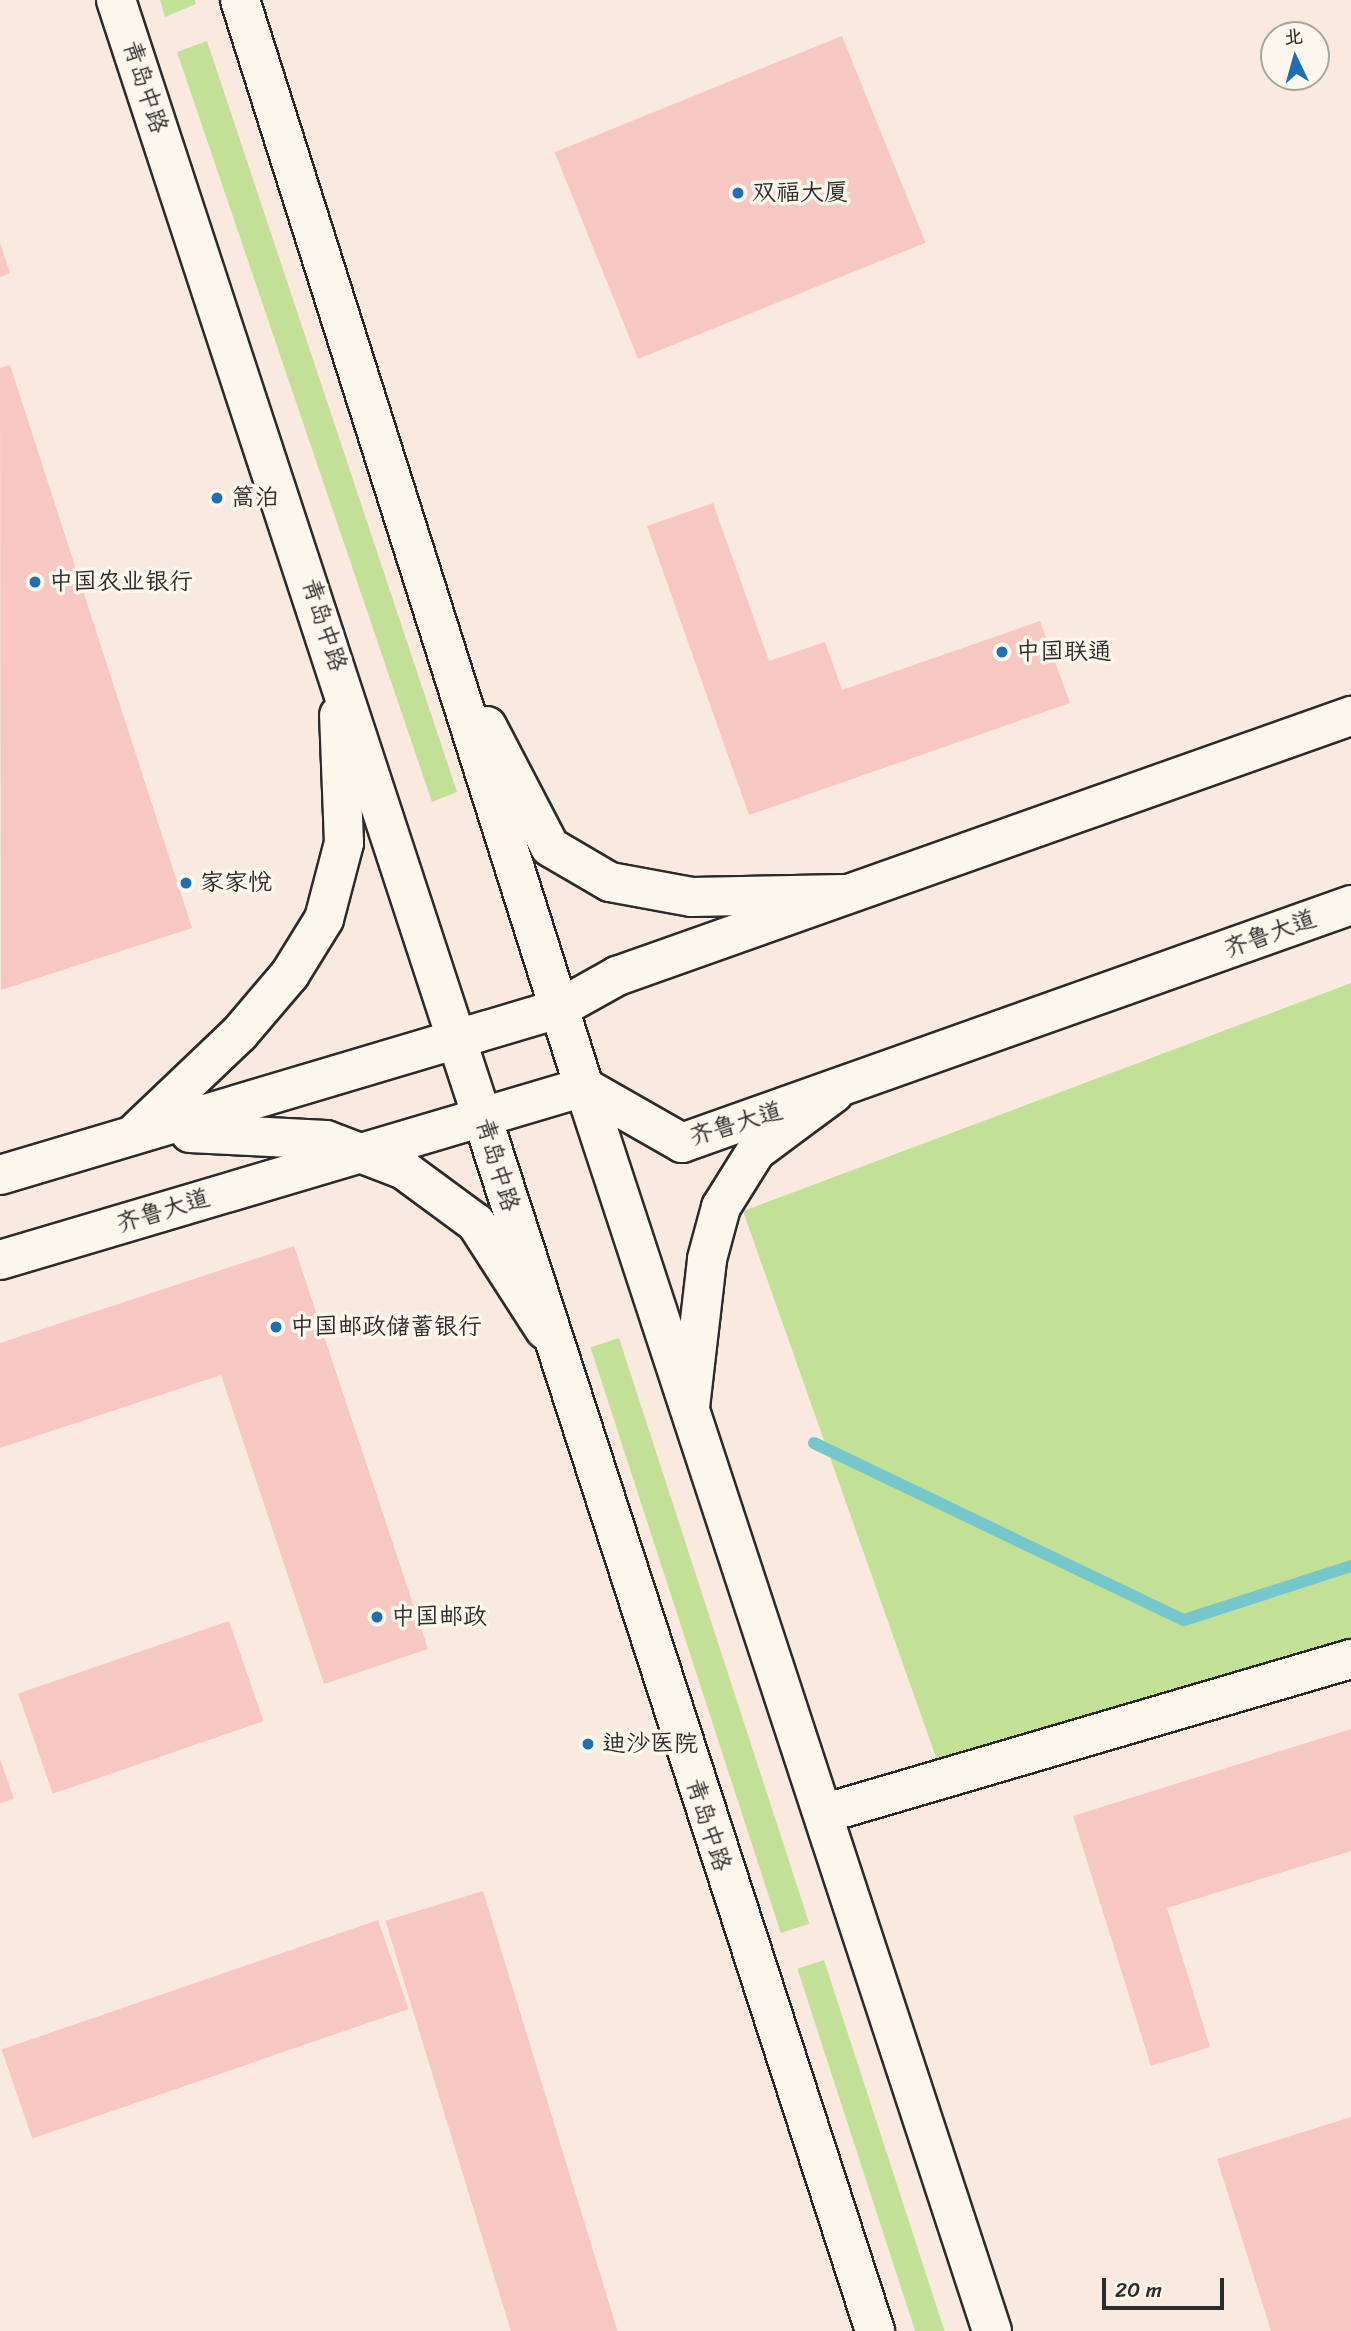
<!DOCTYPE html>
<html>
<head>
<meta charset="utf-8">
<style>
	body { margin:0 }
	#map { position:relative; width:1351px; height:2331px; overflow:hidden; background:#fae9df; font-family:Sriracha,"LXGW WenKai TC",sans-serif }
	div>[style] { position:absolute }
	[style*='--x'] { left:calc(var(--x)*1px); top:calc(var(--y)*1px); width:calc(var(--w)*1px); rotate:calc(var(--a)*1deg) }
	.green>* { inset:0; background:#c3e097; transform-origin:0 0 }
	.stream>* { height:12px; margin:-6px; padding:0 6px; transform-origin:6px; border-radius:6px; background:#76c7cc }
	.building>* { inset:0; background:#f7c7c1; transform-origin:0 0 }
	.roads { filter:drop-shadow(2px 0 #2b2b2b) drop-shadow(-2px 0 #2b2b2b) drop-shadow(0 2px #2b2b2b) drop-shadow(0 -2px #2b2b2b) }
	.street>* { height:38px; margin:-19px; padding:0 19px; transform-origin:19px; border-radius:19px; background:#fbf7ec }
	.primary>* { height:38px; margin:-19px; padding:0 19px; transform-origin:19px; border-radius:19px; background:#fbf7ec }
	.highway>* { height:38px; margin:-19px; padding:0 19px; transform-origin:19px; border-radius:19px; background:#fbf7ec }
	.dots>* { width:19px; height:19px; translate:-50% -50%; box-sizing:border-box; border:4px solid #fbf7ec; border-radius:50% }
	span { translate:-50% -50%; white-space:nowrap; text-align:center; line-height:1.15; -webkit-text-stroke:7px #fbf7ec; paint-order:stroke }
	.street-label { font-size:24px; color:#2b2b2b }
	.poi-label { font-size:24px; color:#2b2b2b }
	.left { translate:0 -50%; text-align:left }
	.north { position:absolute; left:1260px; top:21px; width:70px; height:70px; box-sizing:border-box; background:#fbf7ec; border:2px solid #a8a59f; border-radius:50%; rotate:355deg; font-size:19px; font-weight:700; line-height:28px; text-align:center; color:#2b2b2b }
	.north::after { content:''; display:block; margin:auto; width:24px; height:32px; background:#1f6fb2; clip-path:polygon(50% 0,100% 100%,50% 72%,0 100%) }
	.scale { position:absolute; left:1102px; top:2278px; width:122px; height:32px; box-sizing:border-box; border:4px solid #2b2b2b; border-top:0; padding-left:9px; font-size:21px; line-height:24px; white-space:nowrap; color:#2b2b2b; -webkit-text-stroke:5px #fbf7ec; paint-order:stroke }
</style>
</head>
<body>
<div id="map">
	<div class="green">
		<div style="clip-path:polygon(160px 0,195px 0,196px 4px,165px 17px)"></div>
		<div style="clip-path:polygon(207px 41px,457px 792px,432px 802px,177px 52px)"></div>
		<div style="clip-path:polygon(1351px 983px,1351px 1670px,944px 1780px,743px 1211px)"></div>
		<div style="left:619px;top:1338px;width:616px;height:30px;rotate:72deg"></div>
		<div style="left:824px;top:1960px;width:391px;height:28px;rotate:72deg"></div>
	</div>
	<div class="stream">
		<div style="--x:814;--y:1443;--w:410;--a:25.6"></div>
		<div style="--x:1184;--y:1620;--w:176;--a:-17.9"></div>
	</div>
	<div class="building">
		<div style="left:842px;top:36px;width:223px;height:310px;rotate:68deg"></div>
		<div style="clip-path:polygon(0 243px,10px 273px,0 277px)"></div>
		<div style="clip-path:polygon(10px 365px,192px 928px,1px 990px,0 368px)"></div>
		<div style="clip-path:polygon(713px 503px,769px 661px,825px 642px,842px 690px,1040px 621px,1070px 703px,749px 815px,647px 526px)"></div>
		<div style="clip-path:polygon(294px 1246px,428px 1649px,324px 1684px,221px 1375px,0 1448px,0 1343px)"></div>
		<div style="left:229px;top:1621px;width:106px;height:223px;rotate:71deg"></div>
		<div style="clip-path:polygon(1351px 1729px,1351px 1851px,1167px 1908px,1210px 2047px,1151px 2066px,1073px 1816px)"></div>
		<div style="clip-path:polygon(0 1759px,14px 1799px,0 1803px)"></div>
		<div style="left:483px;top:1891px;width:461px;height:102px;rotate:73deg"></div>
		<div style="left:378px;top:1920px;width:94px;height:398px;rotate:71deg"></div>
		<div style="clip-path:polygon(1351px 2117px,1351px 2331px,1271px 2331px,1217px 2159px)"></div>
	</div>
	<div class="roads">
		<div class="street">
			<div style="--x:826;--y:1813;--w:547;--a:-16.35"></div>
		</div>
		<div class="primary">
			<div style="--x:116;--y:0;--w:1175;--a:71.86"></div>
			<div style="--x:487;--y:726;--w:136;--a:62.5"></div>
			<div style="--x:550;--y:847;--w:69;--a:30.3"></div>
			<div style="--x:610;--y:882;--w:83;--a:10.4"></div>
			<div style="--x:692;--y:897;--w:151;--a:-1.1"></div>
			<div style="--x:136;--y:1132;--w:142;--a:-43.6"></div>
			<div style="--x:239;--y:1034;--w:79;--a:-49.6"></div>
			<div style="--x:290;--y:974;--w:65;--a:-58.3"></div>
			<div style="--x:324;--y:919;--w:79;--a:-75.3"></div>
			<div style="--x:344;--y:843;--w:128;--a:-92.2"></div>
			<div style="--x:190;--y:1133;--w:136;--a:2.9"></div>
			<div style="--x:326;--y:1140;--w:84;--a:21"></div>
			<div style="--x:404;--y:1170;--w:89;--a:36.4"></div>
			<div style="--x:476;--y:1223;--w:127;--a:57.2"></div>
			<div style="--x:0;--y:1175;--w:582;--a:-16.57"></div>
			<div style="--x:0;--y:1260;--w:609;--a:-16.5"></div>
			<div style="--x:584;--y:1087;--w:1140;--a:-107.56"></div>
			<div style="--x:690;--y:1407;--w:149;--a:-83.4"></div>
			<div style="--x:707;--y:1259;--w:54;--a:-74.9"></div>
			<div style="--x:721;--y:1207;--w:66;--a:-58"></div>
			<div style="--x:756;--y:1151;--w:97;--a:-36.6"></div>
		</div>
		<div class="highway">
			<div style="--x:558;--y:1009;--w:68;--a:-29.2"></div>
			<div style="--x:617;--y:976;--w:779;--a:-19.51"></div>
			<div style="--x:584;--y:1087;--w:1309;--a:71.84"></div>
			<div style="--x:584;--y:1087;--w:113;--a:29.7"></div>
			<div style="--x:682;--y:1143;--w:710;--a:-19.58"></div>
			<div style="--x:482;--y:1117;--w:1276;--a:72.06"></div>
		</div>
	</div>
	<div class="dots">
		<div style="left:738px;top:193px;background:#1f6fb2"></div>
		<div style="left:217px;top:498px;background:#1f6fb2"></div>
		<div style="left:35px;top:582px;background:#1f6fb2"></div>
		<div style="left:1002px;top:652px;background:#1f6fb2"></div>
		<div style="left:186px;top:883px;background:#1f6fb2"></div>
		<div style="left:276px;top:1327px;background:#1f6fb2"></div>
		<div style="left:377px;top:1617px;background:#1f6fb2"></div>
		<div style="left:588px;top:1744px;background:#1f6fb2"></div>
	</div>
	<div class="street-label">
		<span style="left:145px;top:87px;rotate:72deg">青岛中路</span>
		<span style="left:324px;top:625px;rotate:72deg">青岛中路</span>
		<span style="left:1270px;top:934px;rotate:-20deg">齐鲁大道</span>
		<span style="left:736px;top:1124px;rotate:-17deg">齐鲁大道</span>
		<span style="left:497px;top:1165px;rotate:73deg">青岛中路</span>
		<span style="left:163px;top:1211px;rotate:-17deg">齐鲁大道</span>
		<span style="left:708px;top:1825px;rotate:72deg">青岛中路</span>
	</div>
	<div class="poi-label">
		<span class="left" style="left:752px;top:193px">双福大厦</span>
		<span class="left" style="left:231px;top:498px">篙泊</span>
		<span class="left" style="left:49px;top:582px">中国农业银行</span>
		<span class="left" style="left:1016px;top:652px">中国联通</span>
		<span class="left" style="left:200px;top:883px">家家悦</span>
		<span class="left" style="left:290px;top:1327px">中国邮政储蓄银行</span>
		<span class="left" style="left:391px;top:1617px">中国邮政</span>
		<span class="left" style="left:602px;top:1744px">迪沙医院</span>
	</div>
	<div class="north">北</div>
	<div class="scale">20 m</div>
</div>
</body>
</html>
